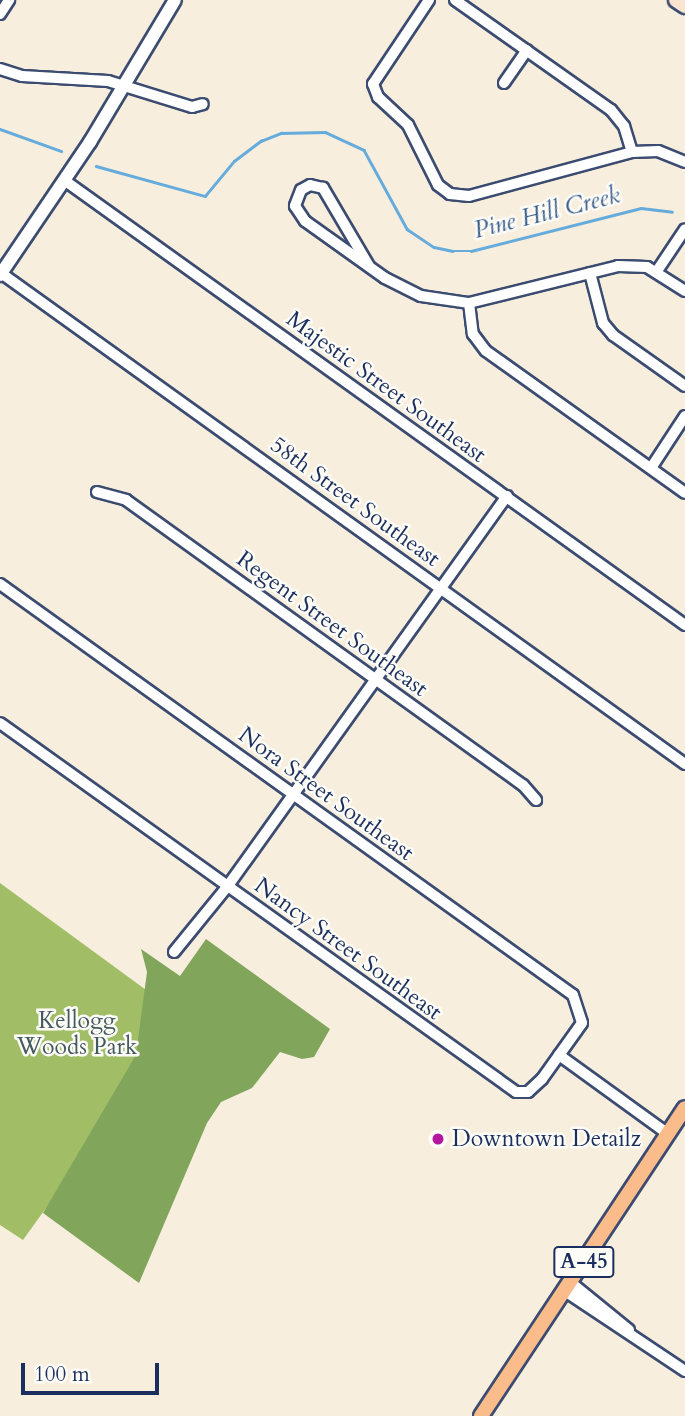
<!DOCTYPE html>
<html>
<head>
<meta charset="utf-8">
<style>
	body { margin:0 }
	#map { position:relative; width:685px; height:1416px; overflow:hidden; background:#f7eedd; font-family:Cardo,serif }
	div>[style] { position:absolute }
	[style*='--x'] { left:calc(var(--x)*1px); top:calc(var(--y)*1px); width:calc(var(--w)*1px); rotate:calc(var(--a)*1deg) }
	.green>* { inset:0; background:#a1be66 }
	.forest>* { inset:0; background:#80a55b }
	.stream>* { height:2.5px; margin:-1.25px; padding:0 1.25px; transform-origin:1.25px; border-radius:1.25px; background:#65acdc }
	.roads { filter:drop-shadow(2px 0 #3c4c71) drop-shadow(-2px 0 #3c4c71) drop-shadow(0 2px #3c4c71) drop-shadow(0 -2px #3c4c71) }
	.minor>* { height:10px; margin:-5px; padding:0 5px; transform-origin:5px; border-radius:5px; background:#fff }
	.tertiary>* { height:12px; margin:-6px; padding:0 6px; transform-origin:6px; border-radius:6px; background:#fff }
	.secondary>* { height:14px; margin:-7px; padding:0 7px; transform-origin:7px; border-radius:7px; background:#fde4d1 }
	.primary>* { height:14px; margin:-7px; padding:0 7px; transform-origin:7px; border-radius:7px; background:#fabc8b }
	.dots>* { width:19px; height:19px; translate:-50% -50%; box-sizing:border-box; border:4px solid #fdfcf7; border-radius:50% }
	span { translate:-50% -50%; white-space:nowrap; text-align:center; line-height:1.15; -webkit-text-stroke:5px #fdfcf7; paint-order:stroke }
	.shield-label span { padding:2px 5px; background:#fdfcf7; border:2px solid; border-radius:5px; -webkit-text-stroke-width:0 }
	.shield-label { font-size:21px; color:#1b2f5e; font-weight:700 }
	.street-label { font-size:23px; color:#1b2f5e }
	.park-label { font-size:23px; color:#435a60 }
	.poi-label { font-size:23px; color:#1b2f5e }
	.left { translate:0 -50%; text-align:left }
	.water-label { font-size:24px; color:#355b8a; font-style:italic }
	.scale { position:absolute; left:21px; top:1363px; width:138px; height:32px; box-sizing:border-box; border:4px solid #1b2f5e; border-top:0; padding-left:9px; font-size:21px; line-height:24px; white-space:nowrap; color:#1b2f5e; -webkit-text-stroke:5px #fdfcf7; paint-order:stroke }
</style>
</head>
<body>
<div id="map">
	<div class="green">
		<div style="clip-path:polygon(0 883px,183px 1017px,23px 1240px,0 1225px)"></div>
	</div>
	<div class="forest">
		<div style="clip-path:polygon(206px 939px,330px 1029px,314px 1057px,302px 1059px,280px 1052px,252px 1088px,221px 1102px,207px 1123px,139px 1283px,43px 1213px,136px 1055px,147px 972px,141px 949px,180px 976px)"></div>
	</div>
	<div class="stream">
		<div style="--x:0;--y:129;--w:65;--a:19.8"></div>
		<div style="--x:96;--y:166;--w:113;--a:15.4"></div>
		<div style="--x:205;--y:196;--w:45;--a:-50.4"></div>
		<div style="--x:234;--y:161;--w:34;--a:-37"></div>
		<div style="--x:261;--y:141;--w:22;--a:-22"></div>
		<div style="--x:281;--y:133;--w:44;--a:-1.3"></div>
		<div style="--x:325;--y:132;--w:43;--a:24.8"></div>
		<div style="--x:364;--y:150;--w:90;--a:61.4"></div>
		<div style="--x:407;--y:229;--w:32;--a:34"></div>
		<div style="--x:434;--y:247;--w:19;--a:12"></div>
		<div style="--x:453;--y:251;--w:18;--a:0"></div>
		<div style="--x:471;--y:251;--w:175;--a:-14.2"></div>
		<div style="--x:641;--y:208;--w:31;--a:7"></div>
	</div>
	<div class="roads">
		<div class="minor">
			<div style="--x:429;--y:0;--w:101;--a:123.7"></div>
			<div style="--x:373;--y:84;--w:14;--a:69"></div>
			<div style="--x:378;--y:97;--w:41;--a:43"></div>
			<div style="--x:408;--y:125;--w:67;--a:63.4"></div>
			<div style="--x:438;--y:185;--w:15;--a:37"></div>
			<div style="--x:450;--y:194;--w:19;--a:6"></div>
			<div style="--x:469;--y:196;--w:169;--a:-15.1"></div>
			<div style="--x:632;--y:152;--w:26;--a:-2"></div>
			<div style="--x:658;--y:151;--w:29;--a:22"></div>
			<div style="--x:455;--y:0;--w:191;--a:35.2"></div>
			<div style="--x:611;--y:110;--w:21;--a:51"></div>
			<div style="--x:624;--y:126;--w:27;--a:73"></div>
			<div style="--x:0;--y:14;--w:17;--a:-57"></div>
			<div style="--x:0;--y:69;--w:23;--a:18"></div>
			<div style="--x:22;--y:76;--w:86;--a:3.3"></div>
			<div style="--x:108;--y:81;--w:88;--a:17.2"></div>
			<div style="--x:192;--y:107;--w:11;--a:-15"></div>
			<div style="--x:504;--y:83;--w:40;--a:-55.1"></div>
			<div style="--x:64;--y:180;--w:764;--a:35.62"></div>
			<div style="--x:369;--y:266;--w:91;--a:-120.5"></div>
			<div style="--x:323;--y:188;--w:13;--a:-167"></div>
			<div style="--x:310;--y:185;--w:10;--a:151"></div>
			<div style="--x:301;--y:190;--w:17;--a:111"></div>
			<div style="--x:295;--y:206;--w:18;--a:56"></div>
			<div style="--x:305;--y:221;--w:98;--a:35.5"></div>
			<div style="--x:385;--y:278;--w:40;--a:26.6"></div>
			<div style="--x:421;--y:296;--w:49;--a:8.3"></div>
			<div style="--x:469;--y:303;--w:154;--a:-13.9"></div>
			<div style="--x:618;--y:266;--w:29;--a:2"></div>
			<div style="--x:647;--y:267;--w:45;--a:32.3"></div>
			<div style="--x:657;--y:271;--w:50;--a:-56.3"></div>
			<div style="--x:1;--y:273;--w:842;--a:35.67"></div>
			<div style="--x:590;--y:273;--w:52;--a:75.4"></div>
			<div style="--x:603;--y:323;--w:16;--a:50"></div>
			<div style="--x:613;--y:335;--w:88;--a:35.3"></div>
			<div style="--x:469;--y:303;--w:31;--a:83"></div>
			<div style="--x:473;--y:334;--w:21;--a:53"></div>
			<div style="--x:486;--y:351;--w:244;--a:35.5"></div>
			<div style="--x:651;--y:468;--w:62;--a:-56.8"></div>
			<div style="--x:97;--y:492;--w:30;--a:15"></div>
			<div style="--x:126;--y:500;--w:489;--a:35.7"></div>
			<div style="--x:523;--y:785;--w:20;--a:49"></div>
			<div style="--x:0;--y:584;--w:705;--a:35.65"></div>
			<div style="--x:573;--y:995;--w:29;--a:72"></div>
			<div style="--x:582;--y:1023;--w:69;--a:125.5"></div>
			<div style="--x:542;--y:1079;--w:19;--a:137"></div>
			<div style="--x:528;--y:1092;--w:12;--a:180"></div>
			<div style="--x:516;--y:1092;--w:634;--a:-144.43"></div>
			<div style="--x:174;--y:952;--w:84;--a:-50.8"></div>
			<div style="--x:227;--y:887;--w:481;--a:-54.4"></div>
			<div style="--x:559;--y:1055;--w:135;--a:35.9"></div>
			<div style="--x:570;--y:1282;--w:76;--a:39.1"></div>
			<div style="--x:565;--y:1291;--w:144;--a:33.7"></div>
		</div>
		<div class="tertiary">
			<div style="--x:0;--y:275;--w:161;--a:-55.9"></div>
			<div style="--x:90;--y:142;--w:165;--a:-59.1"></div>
		</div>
		<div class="secondary">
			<div style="--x:676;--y:0;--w:11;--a:34"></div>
		</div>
		<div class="primary">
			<div style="--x:481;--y:1416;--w:369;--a:-56.5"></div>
		</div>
	</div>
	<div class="dots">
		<div style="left:438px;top:1139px;background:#b5179e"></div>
	</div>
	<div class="shield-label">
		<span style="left:584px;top:1262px">A-45</span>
	</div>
	<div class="street-label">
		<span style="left:386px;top:387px;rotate:36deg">Majestic Street Southeast</span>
		<span style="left:355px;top:502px;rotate:36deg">58th Street Southeast</span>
		<span style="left:332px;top:624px;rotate:36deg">Regent Street Southeast</span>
		<span style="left:326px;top:794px;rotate:36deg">Nora Street Southeast</span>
		<span style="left:348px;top:949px;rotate:36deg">Nancy Street Southeast</span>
	</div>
	<div class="park-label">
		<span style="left:77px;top:1034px">Kellogg<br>Woods Park</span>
	</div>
	<div class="poi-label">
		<span class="left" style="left:452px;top:1139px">Downtown Detailz</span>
	</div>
	<div class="water-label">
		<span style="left:547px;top:213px;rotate:-14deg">Pine Hill Creek</span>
	</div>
	<div class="scale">100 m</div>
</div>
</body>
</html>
